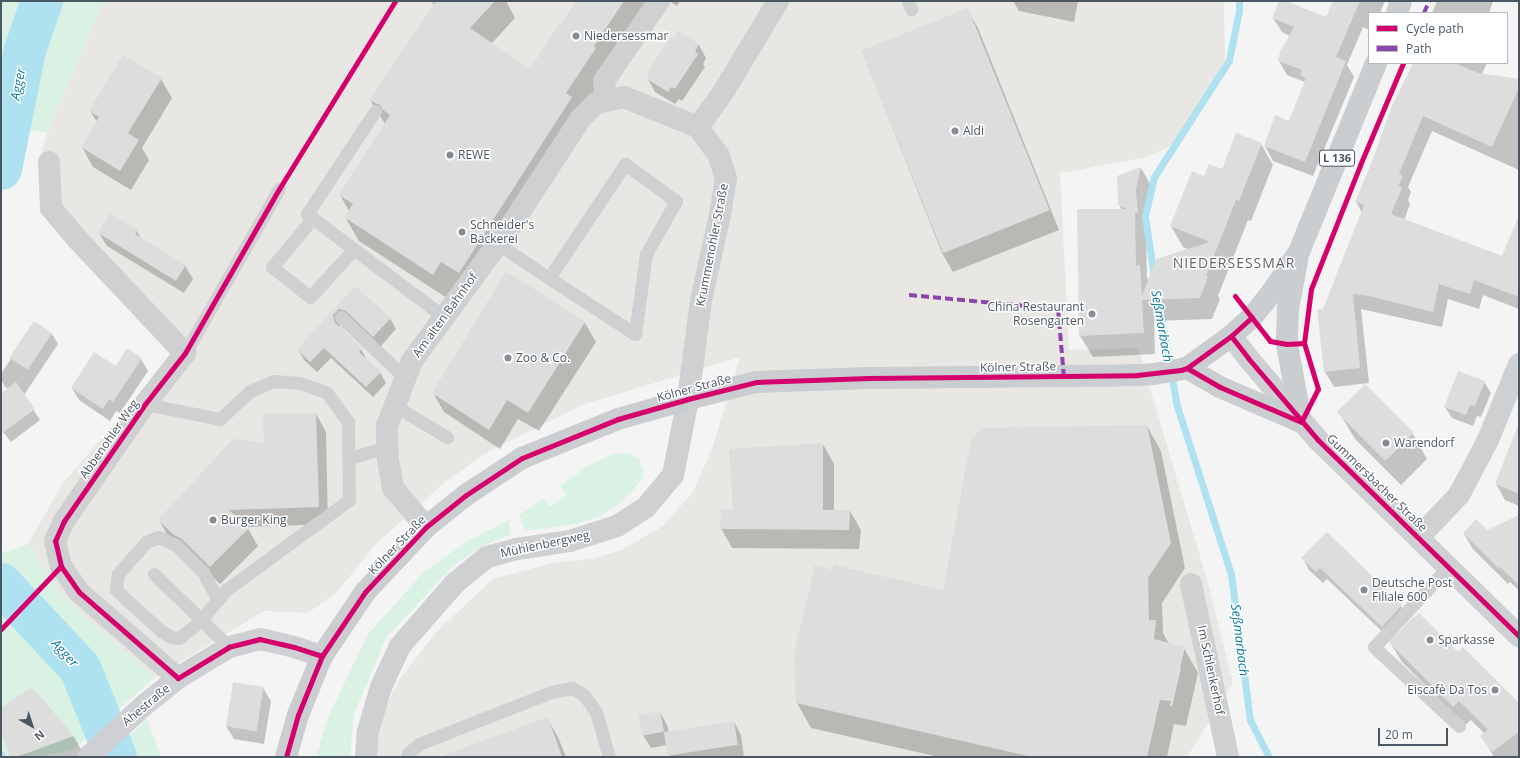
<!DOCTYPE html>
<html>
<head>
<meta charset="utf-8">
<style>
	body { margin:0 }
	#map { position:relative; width:1520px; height:758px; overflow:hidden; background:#f4f4f4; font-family:"Open Sans",sans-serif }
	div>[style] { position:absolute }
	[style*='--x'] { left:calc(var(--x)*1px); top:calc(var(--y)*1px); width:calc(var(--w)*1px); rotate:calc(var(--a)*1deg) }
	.commercial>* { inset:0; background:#e8e7e3 }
	.green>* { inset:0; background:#d9f2e3 }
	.shadow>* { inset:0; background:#0003 }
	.stream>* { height:7px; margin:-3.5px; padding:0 3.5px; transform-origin:3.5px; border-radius:3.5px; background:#aee2f0 }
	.river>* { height:42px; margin:-21px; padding:0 21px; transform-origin:21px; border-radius:21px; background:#aee2f0 }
	.building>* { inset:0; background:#ddddde; transform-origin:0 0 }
	.service>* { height:13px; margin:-6.5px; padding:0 6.5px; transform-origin:6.5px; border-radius:6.5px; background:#ced0d2 }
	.minor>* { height:22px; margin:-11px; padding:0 11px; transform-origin:11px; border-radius:11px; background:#ced0d2 }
	.secondary>* { height:22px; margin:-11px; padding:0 11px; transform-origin:11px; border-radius:11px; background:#ced0d4 }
	.primary>* { height:22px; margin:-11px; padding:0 11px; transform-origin:11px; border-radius:11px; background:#caced1 }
	.quiet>* { height:4px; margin-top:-2px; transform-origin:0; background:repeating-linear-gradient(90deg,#8e44ad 0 8px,transparent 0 12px) }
	.cycleway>* { height:5px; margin:-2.5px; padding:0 2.5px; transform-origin:2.5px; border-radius:2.5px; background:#d6006c }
	.dots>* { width:11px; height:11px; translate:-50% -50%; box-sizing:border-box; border:2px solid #fff; border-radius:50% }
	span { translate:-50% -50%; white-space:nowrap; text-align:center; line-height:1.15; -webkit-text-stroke:3px #fff; paint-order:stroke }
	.shield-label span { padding:1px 3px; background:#fff; border:1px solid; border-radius:3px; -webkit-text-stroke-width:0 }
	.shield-label { font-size:11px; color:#4a5661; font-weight:700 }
	.poi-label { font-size:12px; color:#4a5661 }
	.left { translate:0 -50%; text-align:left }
	.right { translate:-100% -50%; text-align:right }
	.street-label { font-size:12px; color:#4a5661 }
	.water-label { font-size:13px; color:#0c7c9b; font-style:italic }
	.quarter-label { font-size:14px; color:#5f6368; letter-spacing:1px }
	.frame { position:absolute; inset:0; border:2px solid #4a5661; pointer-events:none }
	.legend { position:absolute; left:1368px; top:12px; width:140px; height:52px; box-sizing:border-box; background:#fff; border:1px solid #b7bbc0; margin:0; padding:5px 7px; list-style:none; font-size:12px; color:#4a5661 }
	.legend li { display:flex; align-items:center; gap:8px; height:20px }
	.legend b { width:20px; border:1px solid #b7bbc0 }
	.north { position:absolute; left:12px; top:706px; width:40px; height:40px; -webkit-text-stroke:3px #fff; paint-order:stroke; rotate:141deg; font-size:11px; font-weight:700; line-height:16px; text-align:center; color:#4a5661 }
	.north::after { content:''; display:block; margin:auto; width:14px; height:18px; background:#4a5661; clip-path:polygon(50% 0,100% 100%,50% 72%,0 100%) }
	.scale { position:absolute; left:1378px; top:728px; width:70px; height:18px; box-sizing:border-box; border:2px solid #4a5661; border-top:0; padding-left:5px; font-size:12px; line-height:14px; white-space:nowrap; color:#4a5661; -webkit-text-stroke:3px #fff; paint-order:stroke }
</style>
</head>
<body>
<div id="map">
	<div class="commercial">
		<div style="clip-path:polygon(103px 1px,1224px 1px,1225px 60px,1195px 122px,1172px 145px,1144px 158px,1060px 173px,1069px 350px,1138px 348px,1208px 583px,1233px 683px,1187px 757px,378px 757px,376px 747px,384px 712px,399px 680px,437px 631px,493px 579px,557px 562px,592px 559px,622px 550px,663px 526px,693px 492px,712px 449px,740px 357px,585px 404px,488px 452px,445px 482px,377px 543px,336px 593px,308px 613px,264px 611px,154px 678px,64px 598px,28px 544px,63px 483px,172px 357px,67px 243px,40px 159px,47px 133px)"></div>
	</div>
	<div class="green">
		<div style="clip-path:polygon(1px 1px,103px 1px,47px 133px,1px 126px)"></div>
		<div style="clip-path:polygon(628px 453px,639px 459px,643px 471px,642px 479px,633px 490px,618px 505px,598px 517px,576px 524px,525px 531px,519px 515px,543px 499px,550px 507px,567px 494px,560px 486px,589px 465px,613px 454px)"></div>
		<div style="clip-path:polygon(509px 520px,511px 534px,482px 546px,455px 564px,386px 638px,354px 714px,350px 757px,316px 757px,328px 717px,368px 634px,424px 572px,468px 541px)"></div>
		<div style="clip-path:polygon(28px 544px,64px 598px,154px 678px,72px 750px,39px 757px,1px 757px,1px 554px)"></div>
		<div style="clip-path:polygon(147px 719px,161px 757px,108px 757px)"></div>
	</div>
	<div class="shadow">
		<div style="clip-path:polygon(431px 1px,506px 1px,515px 18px,491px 44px,530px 71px,577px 1px,653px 1px,609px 72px,447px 298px,359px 241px,345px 217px,349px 211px,340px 195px,385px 124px,370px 100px,434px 5px)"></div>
		<div style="clip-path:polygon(669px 1px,680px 1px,677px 6px)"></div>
		<div style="clip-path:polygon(1013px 1px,1078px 1px,1074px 22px,1019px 11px)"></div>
		<div style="clip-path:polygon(1280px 1px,1327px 19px,1334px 1px,1385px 1px,1380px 13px,1369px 13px,1369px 30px,1363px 27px,1347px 65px,1354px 77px,1313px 176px,1273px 161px,1265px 146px,1289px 122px,1305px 82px,1287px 75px,1279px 61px,1290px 36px,1282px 32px,1273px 18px)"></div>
		<div style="clip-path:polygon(1437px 1px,1493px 1px,1489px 13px,1432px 13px)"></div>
		<div style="clip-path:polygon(967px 9px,978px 28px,1059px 230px,953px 272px,942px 253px,862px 51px)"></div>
		<div style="clip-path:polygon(679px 32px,699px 45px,706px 58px,703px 64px,705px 67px,682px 101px,679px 99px,675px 104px,655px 92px,648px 79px,650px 74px,649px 72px)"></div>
		<div style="clip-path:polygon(1413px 63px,1487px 63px,1482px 74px,1519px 80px,1519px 170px,1432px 131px,1408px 187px,1411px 192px,1408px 200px,1410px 204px,1404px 220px,1502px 257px,1519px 230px,1519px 309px,1483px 295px,1479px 309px,1448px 299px,1442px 327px,1361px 309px,1369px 383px,1334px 387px,1325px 372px,1324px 310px,1362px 213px,1356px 201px)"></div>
		<div style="clip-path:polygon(161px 79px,172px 98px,142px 148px,149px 160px,131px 190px,93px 167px,82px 147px,97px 122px,90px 111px)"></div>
		<div style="clip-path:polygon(1261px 144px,1273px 165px,1251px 221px,1248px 220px,1218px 296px,1220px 299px,1212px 319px,1154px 321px,1155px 354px,1093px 357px,1080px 336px,1078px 210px,1122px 210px,1119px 204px,1118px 177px,1141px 168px,1153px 189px,1148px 212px,1149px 233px,1146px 232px,1147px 278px,1149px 281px,1190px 250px,1183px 247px,1171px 226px,1204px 177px,1222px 170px)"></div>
		<div style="clip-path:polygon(137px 231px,142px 240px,185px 266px,193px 279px,184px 293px,107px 246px,99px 233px)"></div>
		<div style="clip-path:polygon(506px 272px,585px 323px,596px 342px,539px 431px,518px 419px,500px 449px,444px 412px,433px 393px)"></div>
		<div style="clip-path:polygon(355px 288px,390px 318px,396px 329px,380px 347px,346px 320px,339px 326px,361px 349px,367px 360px,380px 372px,386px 383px,373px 397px,331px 358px,317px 372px,304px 360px,298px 349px)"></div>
		<div style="clip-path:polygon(35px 322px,52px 334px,58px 344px,24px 395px,40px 420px,11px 442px,1px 429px,1px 394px,9px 389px,5px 387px,1px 379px,1px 374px)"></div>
		<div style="clip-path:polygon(141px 359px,148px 371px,120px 413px,116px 411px,110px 421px,79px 400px,72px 388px,117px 367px)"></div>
		<div style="clip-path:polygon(1484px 382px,1491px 393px,1481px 417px,1477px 416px,1473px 426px,1452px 418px,1445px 407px)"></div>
		<div style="clip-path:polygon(316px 414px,326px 432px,328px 524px,247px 527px,258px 546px,220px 584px,193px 557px,169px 538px,159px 520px,265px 444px)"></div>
		<div style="clip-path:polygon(1340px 414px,1413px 434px,1427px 459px,1401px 485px,1355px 439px)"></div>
		<div style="clip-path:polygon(1519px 424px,1519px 506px,1505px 500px,1496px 484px)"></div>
		<div style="clip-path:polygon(evenodd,1147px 426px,1161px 451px,1185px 568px,1162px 603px,1163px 633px,1169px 644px,1184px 648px,1198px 673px,1186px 726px,1174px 724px,1167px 757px,939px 757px,811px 728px,797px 703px,834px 571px,944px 591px,1147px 426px,1179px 667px,1181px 667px,1172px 706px,1170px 706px,1179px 667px)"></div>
		<div style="clip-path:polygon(823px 444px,834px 464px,834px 511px,850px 511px,861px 530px,859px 549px,732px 548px,721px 528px,734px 510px)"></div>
		<div style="clip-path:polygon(1519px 517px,1519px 590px,1510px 582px,1508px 584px,1473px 549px,1464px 534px,1487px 531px)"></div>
		<div style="clip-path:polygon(1303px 558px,1401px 606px,1408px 618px,1389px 638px,1327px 579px,1323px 583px,1309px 570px)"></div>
		<div style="clip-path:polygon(1390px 642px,1458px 653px,1519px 704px,1519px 757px,1494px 757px,1482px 737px,1485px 734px,1471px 720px,1465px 725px,1402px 662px)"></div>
		<div style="clip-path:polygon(32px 688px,74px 737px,85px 756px,11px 757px,1px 729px,1px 709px)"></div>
		<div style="clip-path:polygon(263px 688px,271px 701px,264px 744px,234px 739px,226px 726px)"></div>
		<div style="clip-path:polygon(660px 712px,667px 725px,669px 732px,734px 722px,741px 735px,744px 757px,670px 757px,667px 745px,651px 748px,643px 735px)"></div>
		<div style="clip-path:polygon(547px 718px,558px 737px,566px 757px,442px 757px)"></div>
	</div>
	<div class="stream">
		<div style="--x:1154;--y:277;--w:62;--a:-98.4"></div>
		<div style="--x:1145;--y:216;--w:40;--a:-77"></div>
		<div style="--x:1154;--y:177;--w:139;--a:-57.3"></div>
		<div style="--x:1229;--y:60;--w:50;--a:-78.5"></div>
		<div style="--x:1239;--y:11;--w:10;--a:-90"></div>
		<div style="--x:1156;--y:291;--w:117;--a:79.7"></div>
		<div style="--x:1177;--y:406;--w:176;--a:72.2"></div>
		<div style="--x:1231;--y:574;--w:147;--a:82.6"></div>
		<div style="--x:1250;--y:720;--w:42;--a:62.8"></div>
		<div style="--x:1;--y:755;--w:2;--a:63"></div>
	</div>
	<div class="river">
		<div style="--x:1;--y:169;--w:121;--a:-78.6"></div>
		<div style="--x:25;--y:50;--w:52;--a:-70.9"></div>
		<div style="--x:1;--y:584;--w:115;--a:46.8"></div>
		<div style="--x:80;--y:668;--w:96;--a:68"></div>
	</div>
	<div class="building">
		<div style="clip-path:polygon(436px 1px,495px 1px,470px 28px,530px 69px,559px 24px,561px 25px,577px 1px,624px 1px,594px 46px,596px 48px,566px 93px,572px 97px,459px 273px,441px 262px,433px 275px,344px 217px,353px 204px,339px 195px,390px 115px,383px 110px,380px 105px,369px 100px)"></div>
		<div style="clip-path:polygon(1279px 1px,1286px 1px,1326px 17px,1333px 1px,1360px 1px,1336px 57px,1346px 61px,1305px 162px,1264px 146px,1275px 115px,1289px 121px,1306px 78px,1300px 75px,1302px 70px,1278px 61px,1280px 52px,1294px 27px,1272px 18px)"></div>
		<div style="left:968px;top:8px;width:218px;height:115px;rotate:68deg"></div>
		<div style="clip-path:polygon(678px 31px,699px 44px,695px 51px,698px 54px,675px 89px,671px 87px,668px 92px,647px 79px,650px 73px,648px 71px,671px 36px,674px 38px)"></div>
		<div style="clip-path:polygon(123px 55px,162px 78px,128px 133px,139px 140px,120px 171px,81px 147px,99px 117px,89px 111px)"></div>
		<div style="clip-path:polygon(1413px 63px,1454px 63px,1478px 73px,1519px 79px,1519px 88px,1492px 147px,1423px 116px,1399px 174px,1403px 176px,1398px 186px,1402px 188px,1391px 214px,1502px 256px,1519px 215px,1519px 297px,1474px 280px,1470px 294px,1439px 284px,1433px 312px,1369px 296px,1353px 294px,1360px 368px,1324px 372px,1317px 309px,1323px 309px,1364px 205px,1355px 201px,1367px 175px,1392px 106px)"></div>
		<div style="clip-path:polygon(1236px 133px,1262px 143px,1239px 201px,1236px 200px,1206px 276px,1208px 277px,1200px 298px,1142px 300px,1144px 333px,1079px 336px,1077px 209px,1128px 209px,1118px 205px,1117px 176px,1141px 167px,1136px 190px,1138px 213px,1135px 212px,1136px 266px,1140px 264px,1142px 296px,1156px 259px,1210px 242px,1170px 226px,1192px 171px,1204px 176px,1209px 164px,1222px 169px)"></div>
		<div style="clip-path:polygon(110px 213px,138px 230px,135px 234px,186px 265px,176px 281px,98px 233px)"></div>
		<div style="clip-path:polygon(506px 271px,585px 322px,528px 413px,507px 400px,489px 430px,432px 393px)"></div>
		<div style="clip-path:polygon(355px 286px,391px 318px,373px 337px,346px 311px,339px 309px,333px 315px,335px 323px,362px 348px,359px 352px,381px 372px,366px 387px,324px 348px,310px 362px,297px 349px)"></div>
		<div style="left:34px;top:321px;width:22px;height:44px;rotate:34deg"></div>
		<div style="clip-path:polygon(127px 348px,142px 358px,113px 402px,109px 399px,103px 409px,71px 388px,94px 352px,116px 366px)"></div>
		<div style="clip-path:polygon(1458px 371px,1485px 381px,1475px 406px,1470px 405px,1466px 415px,1444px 407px)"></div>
		<div style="clip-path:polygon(16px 382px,35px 409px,1px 434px,1px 393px)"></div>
		<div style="left:1365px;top:384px;width:69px;height:40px;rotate:45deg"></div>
		<div style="clip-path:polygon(316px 413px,319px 507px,229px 510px,249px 528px,210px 567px,182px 539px,174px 535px,158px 520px,233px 439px,264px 443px,263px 414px)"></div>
		<div style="clip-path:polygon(1147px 425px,1171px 543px,1148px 578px,1149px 620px,1156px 620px,1154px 639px,1185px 647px,1172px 701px,1160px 700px,1147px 757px,1032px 757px,796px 703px,794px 654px,815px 565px,833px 570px,834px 565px,943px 590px,971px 439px,982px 428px)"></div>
		<div style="clip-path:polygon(1518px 425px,1519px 426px,1519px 494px,1495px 484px)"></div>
		<div style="clip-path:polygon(823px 443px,823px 510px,850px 510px,849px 530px,720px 529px,721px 509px,733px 509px,729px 449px)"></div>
		<div style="clip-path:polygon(1519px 515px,1519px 585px,1500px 567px,1499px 569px,1463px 533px,1476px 519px,1487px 530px)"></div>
		<div style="clip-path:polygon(1327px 532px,1402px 605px,1382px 627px,1320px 568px,1316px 572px,1301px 558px)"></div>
		<div style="clip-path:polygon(1419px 613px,1458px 652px,1463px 647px,1519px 703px,1519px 732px,1492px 752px,1480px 736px,1488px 730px,1459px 701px,1453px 707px,1389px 642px,1413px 617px,1414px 618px)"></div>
		<div style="left:233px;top:682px;width:31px;height:45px;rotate:9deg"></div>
		<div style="clip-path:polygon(32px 687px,74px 736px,16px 757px,10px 757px,1px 731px,1px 708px)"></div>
		<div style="left:660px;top:711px;width:21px;height:22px;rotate:79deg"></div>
		<div style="clip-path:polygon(548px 717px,562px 757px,445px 757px,444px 755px)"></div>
		<div style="left:734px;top:721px;width:24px;height:71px;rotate:81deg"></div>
	</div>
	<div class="service">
		<div style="--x:908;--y:1;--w:9;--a:69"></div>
		<div style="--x:375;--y:111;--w:123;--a:123.4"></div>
		<div style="--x:307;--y:214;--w:171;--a:36.9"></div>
		<div style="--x:313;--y:218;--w:64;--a:129.9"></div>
		<div style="--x:272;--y:267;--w:48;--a:38.3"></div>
		<div style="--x:310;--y:297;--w:65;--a:-47.5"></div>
		<div style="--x:498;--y:244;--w:61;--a:33.7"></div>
		<div style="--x:549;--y:278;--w:103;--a:33.1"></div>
		<div style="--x:635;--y:334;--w:81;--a:-82.2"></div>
		<div style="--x:646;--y:254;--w:61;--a:-60.5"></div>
		<div style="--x:676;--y:201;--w:63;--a:-144"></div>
		<div style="--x:625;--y:164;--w:137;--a:123.7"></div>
		<div style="--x:341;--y:317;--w:88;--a:43.6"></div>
		<div style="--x:185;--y:353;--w:189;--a:-60.2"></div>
		<div style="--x:145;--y:404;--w:76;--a:11.3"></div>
		<div style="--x:220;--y:419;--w:41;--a:-43"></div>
		<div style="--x:250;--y:391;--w:25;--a:-23"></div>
		<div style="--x:273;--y:381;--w:27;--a:4"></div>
		<div style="--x:300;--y:383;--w:29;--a:20"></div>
		<div style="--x:327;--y:393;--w:36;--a:54"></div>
		<div style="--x:348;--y:422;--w:78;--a:89.3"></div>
		<div style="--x:349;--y:500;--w:152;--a:143.8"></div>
		<div style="--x:226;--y:590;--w:40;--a:130"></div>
		<div style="--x:200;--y:621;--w:27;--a:141"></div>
		<div style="--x:179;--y:638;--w:8;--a:-173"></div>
		<div style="--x:171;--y:637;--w:12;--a:-149"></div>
		<div style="--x:161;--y:631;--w:61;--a:-137.7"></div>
		<div style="--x:116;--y:590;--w:16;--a:-83"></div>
		<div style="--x:118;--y:574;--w:43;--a:-48.8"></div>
		<div style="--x:146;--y:542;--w:13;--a:-23"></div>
		<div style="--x:158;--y:537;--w:20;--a:24"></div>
		<div style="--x:176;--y:545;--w:38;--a:45"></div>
		<div style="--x:203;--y:572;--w:32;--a:62"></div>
		<div style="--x:395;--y:406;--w:61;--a:30.8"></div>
		<div style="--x:349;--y:458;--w:41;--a:-15.8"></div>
		<div style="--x:1449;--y:566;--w:110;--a:132.8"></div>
		<div style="--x:1374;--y:647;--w:116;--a:42.9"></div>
		<div style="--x:154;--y:574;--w:105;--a:44.2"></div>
		<div style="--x:407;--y:757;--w:4;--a:-76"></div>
		<div style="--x:408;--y:753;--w:14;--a:-39"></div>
		<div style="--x:419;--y:744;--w:142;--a:-21.5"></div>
		<div style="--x:551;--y:692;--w:21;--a:-11"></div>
		<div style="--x:572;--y:688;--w:14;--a:30"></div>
		<div style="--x:584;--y:695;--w:21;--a:55"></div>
		<div style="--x:596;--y:712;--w:47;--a:73.9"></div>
	</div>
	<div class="minor">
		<div style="--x:606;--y:101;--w:20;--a:-96"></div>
		<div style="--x:604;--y:81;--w:97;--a:-55.5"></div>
		<div style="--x:698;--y:127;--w:41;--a:-54"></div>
		<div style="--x:722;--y:94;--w:109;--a:-58.9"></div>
		<div style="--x:49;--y:162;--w:46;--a:87.5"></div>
		<div style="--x:51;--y:208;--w:42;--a:49.8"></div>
		<div style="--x:78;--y:240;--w:156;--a:46.6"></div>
		<div style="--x:185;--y:353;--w:65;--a:128.1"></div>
		<div style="--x:145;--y:404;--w:142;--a:124.7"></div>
		<div style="--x:64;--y:521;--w:22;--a:114"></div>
		<div style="--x:55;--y:541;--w:26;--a:77"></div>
		<div style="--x:61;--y:566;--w:32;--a:55"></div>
		<div style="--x:79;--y:592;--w:131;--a:41"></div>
		<div style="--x:426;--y:527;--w:51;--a:-130.2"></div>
		<div style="--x:393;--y:488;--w:28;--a:-100"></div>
		<div style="--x:388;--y:460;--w:34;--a:-92"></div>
		<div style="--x:387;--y:426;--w:70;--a:-69"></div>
		<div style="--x:412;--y:361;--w:162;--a:-53.8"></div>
		<div style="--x:508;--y:230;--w:134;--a:-56.9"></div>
		<div style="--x:581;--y:118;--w:21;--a:-45"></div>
		<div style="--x:596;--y:103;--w:29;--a:-12"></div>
		<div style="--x:624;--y:97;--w:80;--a:22.1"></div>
		<div style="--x:1419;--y:537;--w:58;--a:-46.4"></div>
		<div style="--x:1459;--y:495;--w:62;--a:-62.2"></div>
		<div style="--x:1488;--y:440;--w:82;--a:-67.8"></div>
		<div style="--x:1191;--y:584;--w:177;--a:77.9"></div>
		<div style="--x:366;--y:757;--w:26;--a:-86"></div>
		<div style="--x:368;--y:731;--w:46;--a:-73.5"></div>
		<div style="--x:381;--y:687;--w:45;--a:-65.1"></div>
		<div style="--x:400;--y:646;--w:82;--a:-48.9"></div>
		<div style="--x:454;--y:584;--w:43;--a:-39.3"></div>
		<div style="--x:487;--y:557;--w:31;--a:-15"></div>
		<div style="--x:517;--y:549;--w:54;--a:-8.6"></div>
		<div style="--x:570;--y:541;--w:49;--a:-17.7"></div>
		<div style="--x:617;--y:526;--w:35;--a:-33"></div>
		<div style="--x:646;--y:507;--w:42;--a:-49.8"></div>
		<div style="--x:673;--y:475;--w:77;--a:-78.8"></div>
		<div style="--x:688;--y:399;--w:100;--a:-82.5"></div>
		<div style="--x:701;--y:300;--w:87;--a:-77.4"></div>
		<div style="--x:720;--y:215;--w:37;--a:-81"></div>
		<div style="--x:726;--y:178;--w:23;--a:-108"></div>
		<div style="--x:719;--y:156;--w:36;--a:-126"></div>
	</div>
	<div class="secondary">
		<div style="--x:1231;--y:336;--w:28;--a:52"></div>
		<div style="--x:1248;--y:358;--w:108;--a:49.5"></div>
		<div style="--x:1318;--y:440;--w:281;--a:44.3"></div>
		<div style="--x:88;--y:757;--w:74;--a:-42.8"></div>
		<div style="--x:142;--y:707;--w:46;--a:-38.9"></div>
		<div style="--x:178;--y:678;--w:60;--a:-31.3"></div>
		<div style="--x:229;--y:647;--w:32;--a:-14"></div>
		<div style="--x:260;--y:639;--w:35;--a:13"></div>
		<div style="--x:294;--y:647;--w:29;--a:18"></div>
	</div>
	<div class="primary">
		<div style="--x:1397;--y:13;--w:13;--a:-72"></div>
		<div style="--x:1297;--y:261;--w:49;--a:100.6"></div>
		<div style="--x:1288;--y:309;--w:35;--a:92"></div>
		<div style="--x:1287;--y:344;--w:79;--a:79.8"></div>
		<div style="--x:1187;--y:368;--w:38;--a:30"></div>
		<div style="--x:1220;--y:387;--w:88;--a:23.4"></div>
		<div style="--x:286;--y:757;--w:44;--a:-74.1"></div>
		<div style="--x:298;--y:715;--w:64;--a:-67.9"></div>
		<div style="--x:322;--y:656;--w:77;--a:-56.1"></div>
		<div style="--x:365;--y:592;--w:89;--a:-46.8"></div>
		<div style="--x:426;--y:527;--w:51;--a:-38.7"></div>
		<div style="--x:466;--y:495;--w:67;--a:-33.5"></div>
		<div style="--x:522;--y:458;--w:104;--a:-22.1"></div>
		<div style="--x:618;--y:419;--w:73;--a:-15.9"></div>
		<div style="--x:688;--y:399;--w:70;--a:-14"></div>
		<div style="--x:756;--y:382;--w:113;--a:-2"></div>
		<div style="--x:869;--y:378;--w:268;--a:-0.6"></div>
		<div style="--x:1137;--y:375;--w:17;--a:-3"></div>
		<div style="--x:1154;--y:374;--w:34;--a:-10"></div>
		<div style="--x:1187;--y:368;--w:54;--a:-36"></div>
		<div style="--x:1231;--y:336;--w:28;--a:-42"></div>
		<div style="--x:1252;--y:317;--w:28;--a:-51"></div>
		<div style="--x:1270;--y:295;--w:52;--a:-56"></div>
		<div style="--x:1299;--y:252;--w:204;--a:-67.8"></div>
	</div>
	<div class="quiet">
		<div style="--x:1424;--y:13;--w:13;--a:-67"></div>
		<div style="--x:909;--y:295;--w:150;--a:5.4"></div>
		<div style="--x:1058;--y:309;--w:68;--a:85"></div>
	</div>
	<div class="cycleway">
		<div style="--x:1235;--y:296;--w:57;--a:52.1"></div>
		<div style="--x:1270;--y:341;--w:17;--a:10"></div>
		<div style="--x:1287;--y:344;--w:17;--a:-3"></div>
		<div style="--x:1231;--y:336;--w:28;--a:52"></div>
		<div style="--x:1248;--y:358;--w:108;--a:49.5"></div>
		<div style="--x:1318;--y:440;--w:281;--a:44.3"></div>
		<div style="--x:1187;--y:368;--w:38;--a:30"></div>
		<div style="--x:1220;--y:387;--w:86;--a:23.3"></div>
		<div style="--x:1301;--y:422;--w:37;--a:-63"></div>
		<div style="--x:1318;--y:389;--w:48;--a:-106.9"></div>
		<div style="--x:1304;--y:343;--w:54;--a:-82.6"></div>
		<div style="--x:1311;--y:289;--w:133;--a:-68.4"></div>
		<div style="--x:1360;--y:165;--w:111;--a:-67.1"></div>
		<div style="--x:1;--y:629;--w:87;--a:-46.4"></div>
		<div style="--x:322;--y:656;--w:29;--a:-162"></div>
		<div style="--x:294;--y:647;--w:35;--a:-167"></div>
		<div style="--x:260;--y:639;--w:32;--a:166"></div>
		<div style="--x:229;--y:647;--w:60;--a:148.7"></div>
		<div style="--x:178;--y:678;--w:131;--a:-139"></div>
		<div style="--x:79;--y:592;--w:32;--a:-125"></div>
		<div style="--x:61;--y:566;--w:26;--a:-103"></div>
		<div style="--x:55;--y:541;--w:22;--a:-66"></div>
		<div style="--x:64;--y:521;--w:142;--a:-55.3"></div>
		<div style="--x:145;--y:404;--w:65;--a:-51.9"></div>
		<div style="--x:185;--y:353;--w:189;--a:-60.2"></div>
		<div style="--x:279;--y:189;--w:221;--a:-58.3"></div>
		<div style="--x:286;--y:757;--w:44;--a:-74.1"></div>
		<div style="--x:298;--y:715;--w:64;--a:-67.9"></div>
		<div style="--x:322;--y:656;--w:77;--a:-56.1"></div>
		<div style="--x:365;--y:592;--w:89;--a:-46.8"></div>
		<div style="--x:426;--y:527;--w:51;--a:-38.7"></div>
		<div style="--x:466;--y:495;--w:67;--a:-33.5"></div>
		<div style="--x:522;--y:458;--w:104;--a:-22.1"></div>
		<div style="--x:618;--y:419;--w:73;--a:-15.9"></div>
		<div style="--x:688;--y:399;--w:70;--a:-14"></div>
		<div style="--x:756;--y:382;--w:113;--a:-2"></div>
		<div style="--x:869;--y:378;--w:268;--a:-0.6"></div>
		<div style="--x:1137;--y:375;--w:44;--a:-6.5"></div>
		<div style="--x:1181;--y:370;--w:6;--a:-18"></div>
		<div style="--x:1187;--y:368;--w:54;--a:-36"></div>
		<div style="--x:1231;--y:336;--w:28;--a:-42"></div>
	</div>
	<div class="dots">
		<div style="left:576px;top:36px;background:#868d94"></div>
		<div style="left:955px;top:131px;background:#868d94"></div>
		<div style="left:450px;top:155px;background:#868d94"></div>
		<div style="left:462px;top:232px;background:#868d94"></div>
		<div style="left:1092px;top:314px;background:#868d94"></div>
		<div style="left:508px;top:358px;background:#868d94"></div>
		<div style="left:1386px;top:443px;background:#868d94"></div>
		<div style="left:213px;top:520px;background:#868d94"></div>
		<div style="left:1364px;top:590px;background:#868d94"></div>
		<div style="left:1430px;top:640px;background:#868d94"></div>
		<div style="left:1495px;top:690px;background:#868d94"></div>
	</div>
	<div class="shield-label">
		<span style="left:1337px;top:158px">L 136</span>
	</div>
	<div class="poi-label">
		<span class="left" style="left:584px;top:36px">Niedersessmar</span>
		<span class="left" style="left:963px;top:131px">Aldi</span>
		<span class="left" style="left:458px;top:155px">REWE</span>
		<span class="left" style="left:470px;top:232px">Schneider's<br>Bäckerei</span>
		<span class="right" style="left:1084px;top:314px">China Restaurant<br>Rosengarten</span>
		<span class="left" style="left:516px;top:358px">Zoo &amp; Co.</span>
		<span class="left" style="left:1394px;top:443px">Warendorf</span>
		<span class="left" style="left:221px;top:520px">Burger King</span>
		<span class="left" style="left:1372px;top:590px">Deutsche Post<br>Filiale 600</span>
		<span class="left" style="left:1438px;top:640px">Sparkasse</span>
		<span class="right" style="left:1487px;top:690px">Eiscafè Da Tos</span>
	</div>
	<div class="street-label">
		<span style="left:712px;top:245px;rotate:-79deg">Krummenohler Straße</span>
		<span style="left:445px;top:315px;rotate:-54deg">Am alten Bahnhof</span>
		<span style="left:1018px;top:367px;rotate:-1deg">Kölner Straße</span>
		<span style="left:694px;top:388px;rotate:-15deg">Kölner Straße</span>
		<span style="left:109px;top:439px;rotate:-55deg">Abbenohler Weg</span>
		<span style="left:1377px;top:483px;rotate:44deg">Gummersbacher Straße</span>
		<span style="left:545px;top:544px;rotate:-12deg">Mühlenbergweg</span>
		<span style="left:397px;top:545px;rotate:-46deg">Kölner Straße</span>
		<span style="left:1211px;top:670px;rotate:78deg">Im Schlenkerhof</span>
		<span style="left:146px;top:705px;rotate:-40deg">Ahestraße</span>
	</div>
	<div class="water-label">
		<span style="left:18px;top:84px;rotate:-79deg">Agger</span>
		<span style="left:1162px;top:326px;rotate:80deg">Seßmarbach</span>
		<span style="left:1240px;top:640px;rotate:83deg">Seßmarbach</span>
		<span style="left:65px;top:653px;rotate:47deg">Agger</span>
	</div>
	<div class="quarter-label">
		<span style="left:1234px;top:263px">NIEDERSESSMAR</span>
	</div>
	<div class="frame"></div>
	<ul class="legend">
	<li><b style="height:5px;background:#d6006c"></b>Cycle path</li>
	<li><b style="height:5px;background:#8e44ad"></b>Path</li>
	</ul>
	<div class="north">N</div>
	<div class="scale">20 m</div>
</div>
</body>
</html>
